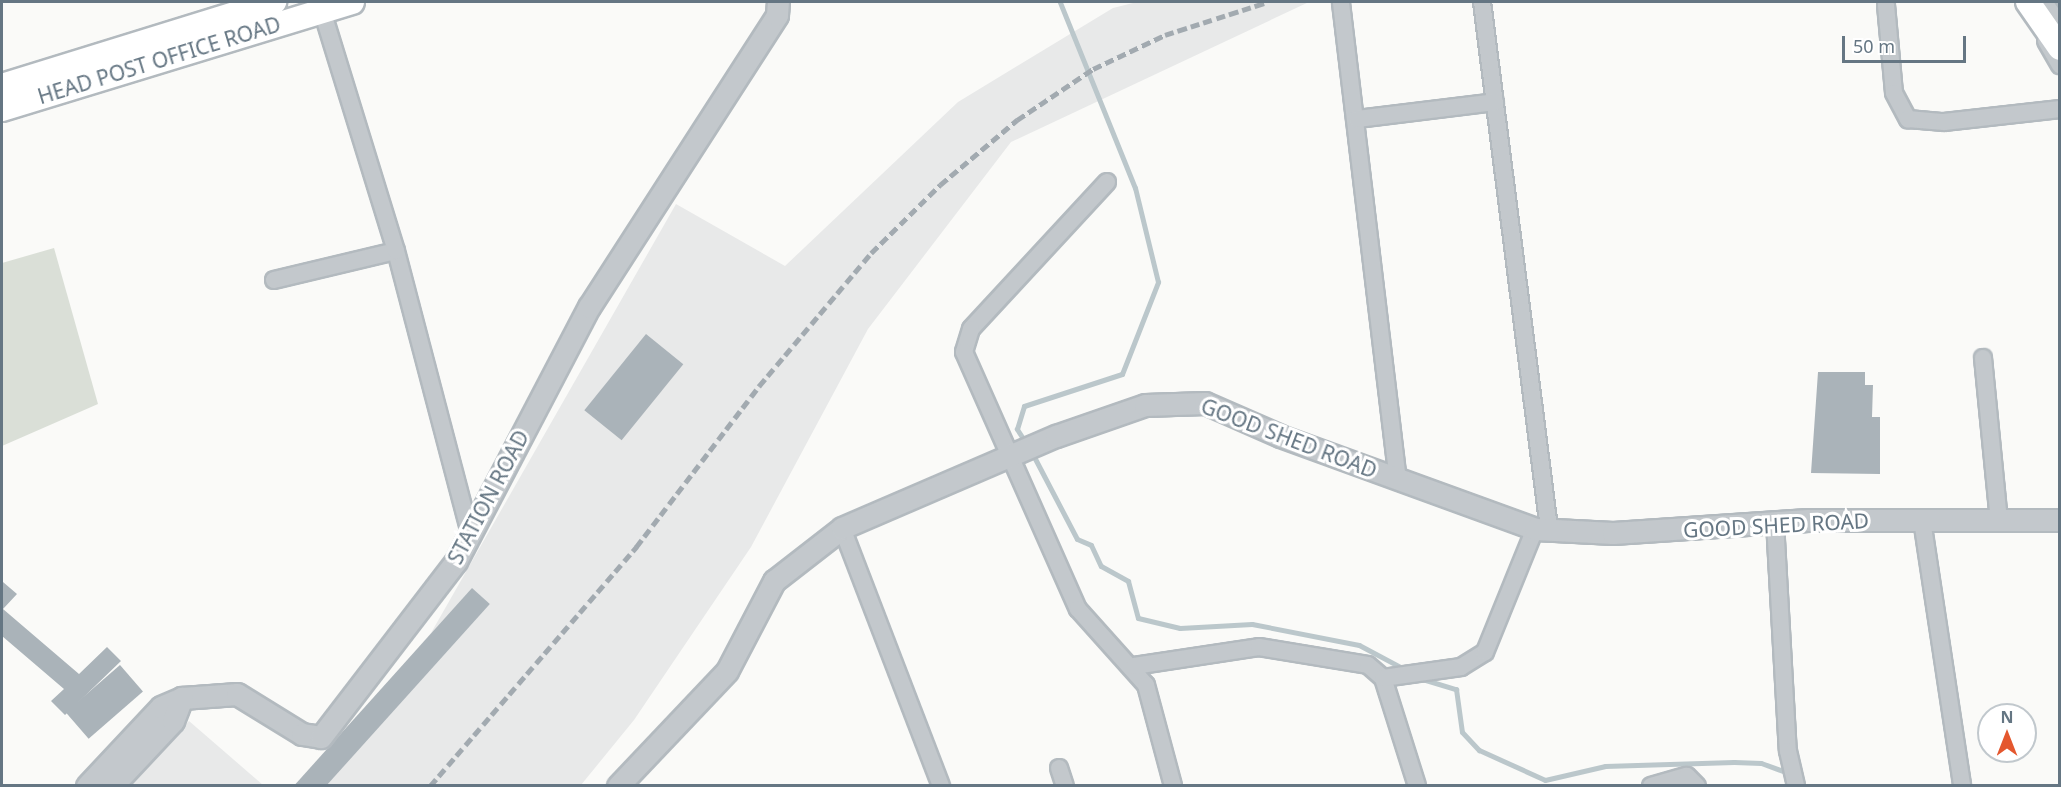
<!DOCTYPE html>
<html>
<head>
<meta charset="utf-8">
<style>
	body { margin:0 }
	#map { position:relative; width:2061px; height:787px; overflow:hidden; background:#fafaf8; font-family:"Noto Sans",sans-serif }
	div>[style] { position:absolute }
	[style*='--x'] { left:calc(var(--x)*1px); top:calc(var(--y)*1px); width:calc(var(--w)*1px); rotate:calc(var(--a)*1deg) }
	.built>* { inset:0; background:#e8e9e9 }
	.green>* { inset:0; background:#dadfd7 }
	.stream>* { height:5px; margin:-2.5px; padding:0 2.5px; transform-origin:2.5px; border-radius:2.5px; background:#bbc7cb }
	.building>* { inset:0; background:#aab3b9; transform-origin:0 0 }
	.roads { filter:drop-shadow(2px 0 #b3babf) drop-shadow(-2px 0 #b3babf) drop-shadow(0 2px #b3babf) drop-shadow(0 -2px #b3babf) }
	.minor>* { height:16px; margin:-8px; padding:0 8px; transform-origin:8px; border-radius:8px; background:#c3c8cc }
	.tertiary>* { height:21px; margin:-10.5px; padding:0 10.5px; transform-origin:10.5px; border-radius:10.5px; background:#c3c8cc }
	.secondary>* { height:24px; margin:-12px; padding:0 12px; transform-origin:12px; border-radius:12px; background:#fff }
	.rail>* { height:4.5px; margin-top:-2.25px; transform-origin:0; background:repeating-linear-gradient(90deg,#a2aab0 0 9px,transparent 0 13.5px) }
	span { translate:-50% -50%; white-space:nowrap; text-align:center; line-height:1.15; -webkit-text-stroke:6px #fff; paint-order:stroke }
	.street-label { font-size:21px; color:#657683 }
	.frame { position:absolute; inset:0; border:3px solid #657683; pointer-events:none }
	.north { position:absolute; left:1977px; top:703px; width:60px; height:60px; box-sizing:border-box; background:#fff; border:2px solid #c1c8cd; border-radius:50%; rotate:0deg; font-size:16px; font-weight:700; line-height:24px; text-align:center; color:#657683 }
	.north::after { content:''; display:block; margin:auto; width:21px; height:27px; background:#e4572e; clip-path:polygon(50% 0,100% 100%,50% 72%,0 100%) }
	.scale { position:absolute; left:1842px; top:36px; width:124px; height:27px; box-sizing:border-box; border:3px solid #657683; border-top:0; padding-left:8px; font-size:18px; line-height:21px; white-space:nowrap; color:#657683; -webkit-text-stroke:4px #fff; paint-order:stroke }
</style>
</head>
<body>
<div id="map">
	<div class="built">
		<div style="clip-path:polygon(1137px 2px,1309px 2px,1011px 142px,868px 329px,751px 547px,634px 720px,581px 785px,296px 786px,431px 633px,676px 204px,785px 266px,958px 102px,1113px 8px)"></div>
		<div style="clip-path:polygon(189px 721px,263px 785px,132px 785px)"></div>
	</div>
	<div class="green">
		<div style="clip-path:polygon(54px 248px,98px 404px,2px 446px,2px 263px)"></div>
	</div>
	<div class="stream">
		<div style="--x:1026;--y:443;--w:17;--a:-123"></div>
		<div style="--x:1017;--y:429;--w:24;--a:-73"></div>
		<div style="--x:1024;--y:406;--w:103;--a:-18.1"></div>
		<div style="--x:1122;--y:374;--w:99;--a:-68.6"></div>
		<div style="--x:1158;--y:282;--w:97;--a:-103.7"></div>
		<div style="--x:1135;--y:188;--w:201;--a:-112"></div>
		<div style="--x:1031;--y:451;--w:99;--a:62.4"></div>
		<div style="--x:1077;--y:539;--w:15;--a:23"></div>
		<div style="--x:1091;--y:545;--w:23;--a:65"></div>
		<div style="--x:1101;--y:566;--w:31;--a:29"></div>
		<div style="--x:1128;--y:581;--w:38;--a:75"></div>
		<div style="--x:1138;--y:618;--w:43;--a:13.4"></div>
		<div style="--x:1180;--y:628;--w:72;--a:-3.2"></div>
		<div style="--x:1252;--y:624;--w:109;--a:11.1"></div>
		<div style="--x:1359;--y:645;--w:53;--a:28"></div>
		<div style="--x:1419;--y:678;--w:39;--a:17"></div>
		<div style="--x:1456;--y:689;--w:43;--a:82.1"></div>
		<div style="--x:1462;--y:732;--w:25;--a:47"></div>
		<div style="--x:1479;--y:750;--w:72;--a:24.4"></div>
		<div style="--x:1545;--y:780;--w:62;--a:-13.1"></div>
		<div style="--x:1605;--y:766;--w:129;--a:-1.8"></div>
		<div style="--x:1734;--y:762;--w:27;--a:2"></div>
		<div style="--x:1761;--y:763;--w:30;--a:20"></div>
	</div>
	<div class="building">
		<div style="left:646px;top:334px;width:48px;height:98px;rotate:39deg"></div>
		<div style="clip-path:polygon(1818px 372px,1865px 372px,1865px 385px,1873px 385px,1872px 417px,1880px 417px,1880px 474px,1811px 473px)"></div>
		<div style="clip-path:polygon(3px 582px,17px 594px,3px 609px,79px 674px,107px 647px,121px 661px,65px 715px,51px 701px,64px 689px,2px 636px)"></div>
		<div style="left:472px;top:588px;width:24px;height:264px;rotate:42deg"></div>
		<div style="left:120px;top:665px;width:35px;height:72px;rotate:49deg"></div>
	</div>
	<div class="roads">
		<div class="minor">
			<div style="--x:1482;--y:2;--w:531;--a:82.75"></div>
			<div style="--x:2044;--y:2;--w:28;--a:55"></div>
			<div style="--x:1341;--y:3;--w:478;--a:83.2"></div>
			<div style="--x:1886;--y:5;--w:88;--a:84.8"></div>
			<div style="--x:1894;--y:93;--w:30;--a:62"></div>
			<div style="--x:1908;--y:119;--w:36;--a:5"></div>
			<div style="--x:1944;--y:122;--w:117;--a:-6.4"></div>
			<div style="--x:2046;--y:41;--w:28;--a:60"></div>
			<div style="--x:1357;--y:119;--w:139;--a:-7"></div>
			<div style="--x:1107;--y:182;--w:200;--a:132.8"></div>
			<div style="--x:971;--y:329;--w:24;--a:107"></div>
			<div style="--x:964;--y:352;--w:281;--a:66.1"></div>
			<div style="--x:1078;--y:609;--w:102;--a:48.2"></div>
			<div style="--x:1146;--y:685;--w:105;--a:75"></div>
			<div style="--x:396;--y:251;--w:292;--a:75.3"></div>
			<div style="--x:274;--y:280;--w:125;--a:-13.4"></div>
			<div style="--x:396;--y:251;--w:252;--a:-107.1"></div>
			<div style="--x:1983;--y:358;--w:165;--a:84.4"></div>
			<div style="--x:1922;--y:520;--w:269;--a:81.4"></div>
			<div style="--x:1775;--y:522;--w:229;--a:86.8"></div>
			<div style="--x:1788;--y:751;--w:36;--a:77"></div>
			<div style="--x:842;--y:528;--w:276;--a:69"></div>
			<div style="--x:1134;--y:666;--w:126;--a:-8.6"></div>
			<div style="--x:1259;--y:647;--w:110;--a:9.4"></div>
			<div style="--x:1368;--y:665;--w:20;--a:41"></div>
			<div style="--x:1383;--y:678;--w:113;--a:72.5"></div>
			<div style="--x:1383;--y:678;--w:79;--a:-8"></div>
			<div style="--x:1461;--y:667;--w:28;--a:-32"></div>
			<div style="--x:1485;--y:652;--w:133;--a:-67.9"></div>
			<div style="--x:1059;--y:768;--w:19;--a:72"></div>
			<div style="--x:1651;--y:786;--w:37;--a:-16"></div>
			<div style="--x:1687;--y:776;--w:14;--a:45"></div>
		</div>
		<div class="tertiary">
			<div style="--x:87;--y:786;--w:108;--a:-46.9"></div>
			<div style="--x:161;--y:707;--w:23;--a:-23"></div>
			<div style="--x:182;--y:698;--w:55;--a:-4.2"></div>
			<div style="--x:237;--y:694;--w:76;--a:31.6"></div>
			<div style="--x:302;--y:734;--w:19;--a:9"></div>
			<div style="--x:321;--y:737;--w:222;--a:-52.5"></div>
			<div style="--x:456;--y:561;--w:287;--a:-62.4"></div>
			<div style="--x:589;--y:307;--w:347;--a:-57.2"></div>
			<div style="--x:777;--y:15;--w:13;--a:-86"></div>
			<div style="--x:112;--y:786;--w:89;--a:-46.8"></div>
			<div style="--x:173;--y:721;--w:25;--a:-69"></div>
			<div style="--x:618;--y:786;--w:158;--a:-46.5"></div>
			<div style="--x:727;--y:671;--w:102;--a:-62.4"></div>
			<div style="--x:774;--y:581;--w:86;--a:-37.9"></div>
			<div style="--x:842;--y:528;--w:233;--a:-23.3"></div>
			<div style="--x:1056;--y:436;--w:94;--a:-19.2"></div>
			<div style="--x:1145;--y:405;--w:60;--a:-1.9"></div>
			<div style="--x:1205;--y:403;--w:82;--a:23.7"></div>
			<div style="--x:1280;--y:436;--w:271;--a:20"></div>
			<div style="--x:1535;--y:529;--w:78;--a:2.9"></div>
			<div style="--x:1613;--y:533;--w:195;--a:-3.8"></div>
			<div style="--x:1808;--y:520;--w:252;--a:0"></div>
		</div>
		<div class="secondary">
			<div style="--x:2028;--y:2;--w:56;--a:55.2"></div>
			<div style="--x:2;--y:86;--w:285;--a:-17.2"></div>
			<div style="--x:2;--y:109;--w:366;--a:-17"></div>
		</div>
	</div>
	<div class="rail">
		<div style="--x:430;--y:786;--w:316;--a:-49.2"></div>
		<div style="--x:636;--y:547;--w:203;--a:-52.6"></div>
		<div style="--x:759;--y:386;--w:174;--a:-49.9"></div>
		<div style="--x:871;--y:253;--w:97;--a:-44.6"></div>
		<div style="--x:940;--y:185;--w:101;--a:-40.2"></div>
		<div style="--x:1017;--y:120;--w:92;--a:-33.9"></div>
		<div style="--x:1093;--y:69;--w:80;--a:-25.3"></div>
		<div style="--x:1165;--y:35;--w:108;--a:-17.8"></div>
	</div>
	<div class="street-label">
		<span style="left:159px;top:60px;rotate:-17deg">HEAD POST OFFICE ROAD</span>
		<span style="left:1289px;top:438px;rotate:21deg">GOOD SHED ROAD</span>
		<span style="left:488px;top:497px;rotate:-62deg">STATION ROAD</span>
		<span style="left:1776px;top:525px;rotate:-3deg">GOOD SHED ROAD</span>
	</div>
	<div class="frame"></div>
	<div class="north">N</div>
	<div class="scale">50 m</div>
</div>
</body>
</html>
